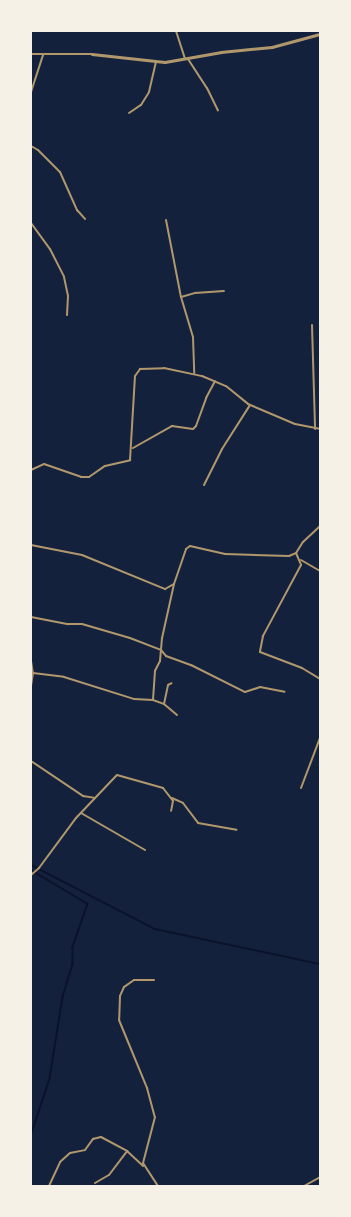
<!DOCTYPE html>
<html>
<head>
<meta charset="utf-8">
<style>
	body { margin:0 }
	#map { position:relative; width:351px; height:1217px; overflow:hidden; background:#14213d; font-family:"Exo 2",sans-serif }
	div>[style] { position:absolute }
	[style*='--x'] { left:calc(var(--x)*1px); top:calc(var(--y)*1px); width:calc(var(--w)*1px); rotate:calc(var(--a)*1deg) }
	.stream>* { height:1.5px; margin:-0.75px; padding:0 0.75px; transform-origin:0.75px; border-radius:0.75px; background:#0b132b }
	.minor>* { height:2px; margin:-1px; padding:0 1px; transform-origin:1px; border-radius:1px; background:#b1986c }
	.tertiary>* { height:2.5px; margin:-1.25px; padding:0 1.25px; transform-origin:1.25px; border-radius:1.25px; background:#b1986c }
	span { translate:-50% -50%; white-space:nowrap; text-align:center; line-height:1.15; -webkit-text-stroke:4px #f6f1e7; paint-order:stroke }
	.frame { position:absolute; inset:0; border:32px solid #f6f1e7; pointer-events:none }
</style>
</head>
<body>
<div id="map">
	<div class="stream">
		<div style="--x:31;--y:865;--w:140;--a:27.3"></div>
		<div style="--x:155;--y:929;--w:169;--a:12"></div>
		<div style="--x:31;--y:870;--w:66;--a:30.8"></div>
		<div style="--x:88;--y:904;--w:46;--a:109.2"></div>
		<div style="--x:73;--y:947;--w:17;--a:90"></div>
		<div style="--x:73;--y:964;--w:34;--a:107"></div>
		<div style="--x:63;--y:997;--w:83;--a:99"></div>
		<div style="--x:50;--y:1079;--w:60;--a:108.4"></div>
	</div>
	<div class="minor">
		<div style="--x:176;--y:31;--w:28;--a:72"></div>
		<div style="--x:188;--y:59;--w:35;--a:57"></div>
		<div style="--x:207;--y:88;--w:25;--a:64"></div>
		<div style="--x:31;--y:92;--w:39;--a:-72"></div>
		<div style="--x:129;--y:113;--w:14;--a:-34"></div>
		<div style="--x:141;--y:105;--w:15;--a:-58"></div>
		<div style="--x:149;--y:92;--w:31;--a:-77"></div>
		<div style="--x:31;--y:146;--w:8;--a:30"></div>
		<div style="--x:38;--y:150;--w:31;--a:45"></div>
		<div style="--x:60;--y:172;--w:42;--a:65.9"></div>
		<div style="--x:77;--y:210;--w:12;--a:48"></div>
		<div style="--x:166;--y:220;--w:78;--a:79"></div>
		<div style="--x:181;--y:297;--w:42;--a:73.3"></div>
		<div style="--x:193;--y:337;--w:36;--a:88"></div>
		<div style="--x:31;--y:223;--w:32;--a:54"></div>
		<div style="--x:50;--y:249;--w:31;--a:63"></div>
		<div style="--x:64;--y:277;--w:19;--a:78"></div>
		<div style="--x:68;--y:296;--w:19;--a:93"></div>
		<div style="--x:181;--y:297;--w:15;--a:-16"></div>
		<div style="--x:195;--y:293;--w:29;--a:-4"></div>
		<div style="--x:312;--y:325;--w:104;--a:88.3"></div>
		<div style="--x:133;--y:448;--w:45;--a:-29.4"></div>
		<div style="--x:172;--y:426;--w:21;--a:8"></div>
		<div style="--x:193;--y:429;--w:4;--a:-45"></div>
		<div style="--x:196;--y:426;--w:30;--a:-70"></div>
		<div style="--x:206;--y:398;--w:19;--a:-62"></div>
		<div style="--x:31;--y:470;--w:14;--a:-25"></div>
		<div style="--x:44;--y:464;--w:39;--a:19"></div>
		<div style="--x:81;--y:477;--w:8;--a:0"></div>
		<div style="--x:89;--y:477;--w:19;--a:-35"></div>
		<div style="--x:105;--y:466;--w:26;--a:-13"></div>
		<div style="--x:130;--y:460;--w:84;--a:-86.6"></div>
		<div style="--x:135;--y:376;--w:9;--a:-54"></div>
		<div style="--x:140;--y:369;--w:24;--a:-2"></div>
		<div style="--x:164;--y:368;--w:39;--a:12"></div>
		<div style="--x:202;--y:376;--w:26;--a:23"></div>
		<div style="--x:226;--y:386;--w:28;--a:39"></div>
		<div style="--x:248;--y:404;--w:51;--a:23.1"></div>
		<div style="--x:295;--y:424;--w:25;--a:11"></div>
		<div style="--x:204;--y:485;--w:40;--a:-63.4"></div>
		<div style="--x:222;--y:449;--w:52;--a:-57.5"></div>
		<div style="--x:31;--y:545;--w:52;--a:11.1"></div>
		<div style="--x:82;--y:555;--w:90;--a:22.3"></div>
		<div style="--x:165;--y:589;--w:10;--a:-29"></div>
		<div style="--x:174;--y:584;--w:37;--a:-71"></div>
		<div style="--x:186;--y:549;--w:5;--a:-37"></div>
		<div style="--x:190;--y:546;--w:36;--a:13"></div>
		<div style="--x:225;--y:554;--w:64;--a:1.8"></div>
		<div style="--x:289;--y:556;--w:8;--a:-23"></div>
		<div style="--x:296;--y:553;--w:13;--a:-58"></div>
		<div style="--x:303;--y:542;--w:23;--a:-43"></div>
		<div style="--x:296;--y:553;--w:13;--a:67"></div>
		<div style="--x:301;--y:565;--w:81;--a:118.2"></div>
		<div style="--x:263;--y:636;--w:16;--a:101"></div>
		<div style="--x:260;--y:652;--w:45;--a:20.9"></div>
		<div style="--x:302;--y:668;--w:21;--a:31"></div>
		<div style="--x:301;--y:560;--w:22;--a:30"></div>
		<div style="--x:174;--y:584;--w:55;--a:102.5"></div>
		<div style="--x:162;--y:638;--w:23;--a:95"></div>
		<div style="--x:160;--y:661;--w:11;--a:117"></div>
		<div style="--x:155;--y:671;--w:29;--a:94"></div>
		<div style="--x:153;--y:700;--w:12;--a:20"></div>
		<div style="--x:164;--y:704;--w:17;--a:40"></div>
		<div style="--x:31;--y:617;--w:38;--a:11"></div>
		<div style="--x:68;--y:624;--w:14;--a:0"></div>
		<div style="--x:82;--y:624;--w:50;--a:16.3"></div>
		<div style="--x:130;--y:638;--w:33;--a:21"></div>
		<div style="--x:161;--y:650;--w:8;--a:50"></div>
		<div style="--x:166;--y:656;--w:27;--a:20"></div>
		<div style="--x:191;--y:665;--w:60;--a:26.6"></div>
		<div style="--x:245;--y:692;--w:16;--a:-18"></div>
		<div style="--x:260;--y:687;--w:25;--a:11"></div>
		<div style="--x:31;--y:661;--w:12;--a:81"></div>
		<div style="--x:33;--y:673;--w:13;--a:99"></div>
		<div style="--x:33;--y:673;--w:31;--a:7"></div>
		<div style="--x:64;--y:677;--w:73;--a:17.4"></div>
		<div style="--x:134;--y:699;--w:19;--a:3"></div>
		<div style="--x:164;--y:704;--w:19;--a:-78"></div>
		<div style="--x:168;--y:685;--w:4;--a:-27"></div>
		<div style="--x:31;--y:761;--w:63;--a:33.9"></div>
		<div style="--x:83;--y:796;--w:12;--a:9"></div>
		<div style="--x:301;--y:788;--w:53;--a:-69.2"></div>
		<div style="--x:172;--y:798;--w:12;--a:24"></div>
		<div style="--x:183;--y:803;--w:25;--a:53"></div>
		<div style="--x:198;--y:823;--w:39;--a:10"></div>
		<div style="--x:81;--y:813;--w:74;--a:30"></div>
		<div style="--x:31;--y:875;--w:11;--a:-41"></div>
		<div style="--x:39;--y:868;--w:62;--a:-53.5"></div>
		<div style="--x:76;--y:818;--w:59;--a:-46.4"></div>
		<div style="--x:117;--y:775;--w:48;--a:15.8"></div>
		<div style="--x:163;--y:788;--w:16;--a:52"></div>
		<div style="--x:173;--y:801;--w:10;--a:101"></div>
		<div style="--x:154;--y:980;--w:20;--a:180"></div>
		<div style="--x:134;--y:980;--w:12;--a:145"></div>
		<div style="--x:124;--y:987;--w:10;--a:114"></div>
		<div style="--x:120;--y:996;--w:24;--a:92"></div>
		<div style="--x:119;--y:1020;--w:74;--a:67.6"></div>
		<div style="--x:147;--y:1088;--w:30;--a:75"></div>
		<div style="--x:155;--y:1117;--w:48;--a:104.6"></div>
		<div style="--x:143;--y:1163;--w:27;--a:57"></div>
		<div style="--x:95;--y:1183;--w:16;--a:-30"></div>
		<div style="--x:109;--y:1175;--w:30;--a:-53"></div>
		<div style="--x:127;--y:1151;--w:22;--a:43"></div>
		<div style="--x:49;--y:1186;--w:26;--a:-65"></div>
		<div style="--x:60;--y:1162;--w:13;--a:-42"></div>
		<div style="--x:70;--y:1153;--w:15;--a:-11"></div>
		<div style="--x:85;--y:1150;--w:14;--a:-54"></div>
		<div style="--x:93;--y:1139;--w:8;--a:-14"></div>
		<div style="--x:101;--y:1137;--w:30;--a:28"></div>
		<div style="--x:304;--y:1186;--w:18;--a:-29"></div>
	</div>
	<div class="tertiary">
		<div style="--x:31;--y:54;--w:61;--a:0"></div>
		<div style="--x:92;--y:54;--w:73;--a:6.3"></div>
		<div style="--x:165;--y:62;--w:57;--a:-10.1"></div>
		<div style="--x:221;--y:52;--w:51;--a:-5.6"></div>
		<div style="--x:272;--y:47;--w:50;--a:-15.2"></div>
	</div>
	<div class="frame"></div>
</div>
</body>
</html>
